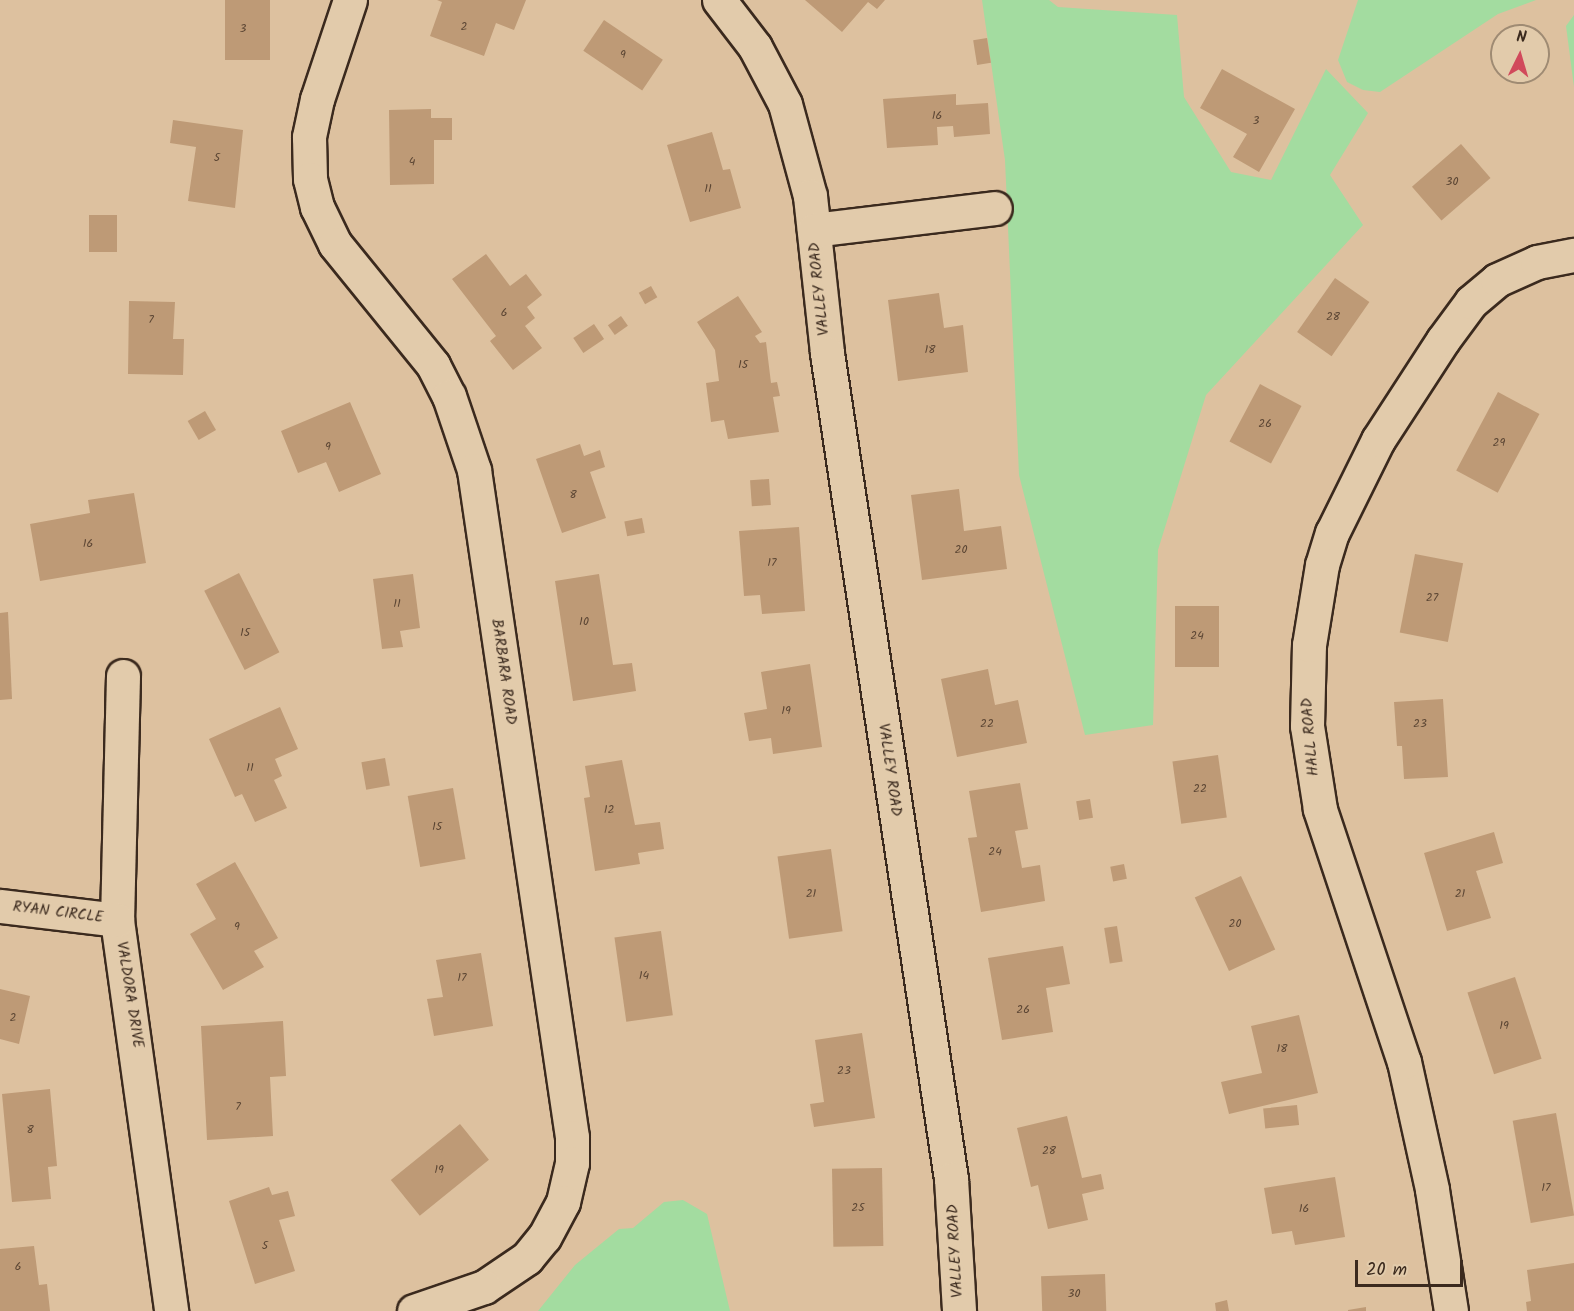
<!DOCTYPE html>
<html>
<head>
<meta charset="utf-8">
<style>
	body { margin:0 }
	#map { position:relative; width:1574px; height:1311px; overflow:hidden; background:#ddc19f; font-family:Kalam,sans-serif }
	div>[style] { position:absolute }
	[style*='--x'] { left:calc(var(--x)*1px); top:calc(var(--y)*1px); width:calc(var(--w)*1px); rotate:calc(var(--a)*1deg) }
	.green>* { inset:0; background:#a3dca0 }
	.building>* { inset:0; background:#be9a76; transform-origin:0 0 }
	.roads { filter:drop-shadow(2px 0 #3b2a1e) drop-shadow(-2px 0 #3b2a1e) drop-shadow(0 2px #3b2a1e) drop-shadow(0 -2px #3b2a1e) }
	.minor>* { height:33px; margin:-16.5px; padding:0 16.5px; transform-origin:16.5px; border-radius:16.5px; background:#e2cbab }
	span { translate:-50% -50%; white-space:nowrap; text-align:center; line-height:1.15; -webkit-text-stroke:5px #e2cbab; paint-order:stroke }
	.number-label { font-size:12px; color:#5c4634 }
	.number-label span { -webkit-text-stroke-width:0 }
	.street-label { font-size:15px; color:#3b2a1e }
	.north { position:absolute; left:1490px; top:24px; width:60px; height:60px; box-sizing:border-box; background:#e2cbab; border:2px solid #9f8b73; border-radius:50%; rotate:5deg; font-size:16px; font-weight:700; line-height:24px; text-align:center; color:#3b2a1e }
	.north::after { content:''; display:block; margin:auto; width:21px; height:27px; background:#d1495b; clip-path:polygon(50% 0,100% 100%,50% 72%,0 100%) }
	.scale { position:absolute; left:1355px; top:1260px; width:108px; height:27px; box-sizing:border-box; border:3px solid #3b2a1e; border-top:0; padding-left:8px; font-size:18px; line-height:21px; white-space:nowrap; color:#3b2a1e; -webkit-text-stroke:4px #e2cbab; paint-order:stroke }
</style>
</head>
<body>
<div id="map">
	<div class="green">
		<div style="clip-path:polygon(982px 0,1049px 0,1058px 7px,1177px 15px,1184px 97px,1231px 172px,1271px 180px,1326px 69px,1368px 113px,1330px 175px,1363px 225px,1206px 395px,1158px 550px,1153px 725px,1085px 735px,1019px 475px,1005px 160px)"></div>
		<div style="clip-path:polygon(1358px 0,1536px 0,1498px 14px,1380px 92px,1363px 90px,1347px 82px,1338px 60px)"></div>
		<div style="clip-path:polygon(1574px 15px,1574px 87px,1566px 26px)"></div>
		<div style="clip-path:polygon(683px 1200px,707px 1214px,730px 1311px,538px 1311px,575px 1265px,619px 1229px,633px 1228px,664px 1202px)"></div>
	</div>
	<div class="building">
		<div style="left:225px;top:0;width:45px;height:60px"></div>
		<div style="clip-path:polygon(437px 0,526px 0,514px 30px,496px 23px,484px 56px,430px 36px,442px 2px)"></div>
		<div style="clip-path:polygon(805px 0,885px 0,877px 9px,868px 2px,842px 32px)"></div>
		<div style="left:604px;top:20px;width:71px;height:37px;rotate:34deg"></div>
		<div style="left:987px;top:38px;width:25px;height:14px;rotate:81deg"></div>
		<div style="clip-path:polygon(1222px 69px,1295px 109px,1259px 172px,1233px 157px,1247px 134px,1200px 108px)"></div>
		<div style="clip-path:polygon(956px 94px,956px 105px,988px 103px,990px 134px,954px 137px,953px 126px,937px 127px,938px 145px,887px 148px,883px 99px)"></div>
		<div style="clip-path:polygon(431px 109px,431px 118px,452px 118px,452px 140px,434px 140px,434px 184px,390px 185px,389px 110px)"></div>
		<div style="clip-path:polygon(173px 120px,243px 130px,235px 208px,188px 201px,196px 147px,170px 143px)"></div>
		<div style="clip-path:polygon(712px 132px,723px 170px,730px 169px,741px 208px,690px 222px,667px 145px)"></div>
		<div style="left:1461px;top:144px;width:45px;height:65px;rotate:49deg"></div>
		<div style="left:89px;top:215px;width:28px;height:37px"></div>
		<div style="clip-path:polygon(486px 254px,510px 286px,526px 274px,542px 295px,527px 307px,535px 318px,525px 326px,542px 348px,513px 370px,490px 341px,496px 336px,452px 279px)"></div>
		<div style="left:1335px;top:278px;width:42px;height:66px;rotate:35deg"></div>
		<div style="left:651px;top:286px;width:13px;height:14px;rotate:61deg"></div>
		<div style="clip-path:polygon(939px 293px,944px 328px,963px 325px,968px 372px,898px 381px,888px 300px)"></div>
		<div style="clip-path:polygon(738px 296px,762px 332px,755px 336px,760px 343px,766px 342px,771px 383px,777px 382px,780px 396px,773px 397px,779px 432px,728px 439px,724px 420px,711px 422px,706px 383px,719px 381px,715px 350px,697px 322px)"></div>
		<div style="clip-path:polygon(129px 301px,175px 302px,173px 339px,184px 339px,183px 375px,128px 374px)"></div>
		<div style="left:621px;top:316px;width:12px;height:16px;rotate:55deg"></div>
		<div style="left:594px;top:324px;width:18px;height:25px;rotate:56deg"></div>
		<div style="left:1260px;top:384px;width:47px;height:65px;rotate:28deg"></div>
		<div style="left:1498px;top:392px;width:47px;height:89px;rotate:28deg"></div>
		<div style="clip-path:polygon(350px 402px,381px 474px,339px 492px,326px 462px,298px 473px,281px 431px)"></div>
		<div style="left:205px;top:411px;width:22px;height:20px;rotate:60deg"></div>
		<div style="clip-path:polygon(580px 444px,584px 456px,600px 450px,605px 467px,590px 472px,606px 518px,562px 533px,536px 459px)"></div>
		<div style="left:769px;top:479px;width:26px;height:19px;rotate:86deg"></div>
		<div style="clip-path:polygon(959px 489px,964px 531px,1001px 526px,1007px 569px,922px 580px,911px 495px)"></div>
		<div style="clip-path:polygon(134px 493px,146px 563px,40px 581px,30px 524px,90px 513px,88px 500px)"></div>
		<div style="left:642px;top:518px;width:15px;height:18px;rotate:79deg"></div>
		<div style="clip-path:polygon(799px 527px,805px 611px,762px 614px,760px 595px,744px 596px,739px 531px)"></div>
		<div style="left:1415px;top:554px;width:49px;height:80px;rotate:11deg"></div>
		<div style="left:239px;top:573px;width:89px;height:39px;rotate:63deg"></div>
		<div style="clip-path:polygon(413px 574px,420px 628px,400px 631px,403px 647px,382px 649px,373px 579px)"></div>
		<div style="clip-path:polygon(599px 574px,613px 665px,632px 663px,636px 691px,573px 701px,555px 581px)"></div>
		<div style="left:1175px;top:606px;width:44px;height:61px"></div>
		<div style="clip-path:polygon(8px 612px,12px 699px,0 700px,0 613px)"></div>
		<div style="clip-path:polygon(810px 664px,822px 747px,773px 754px,771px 738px,749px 741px,744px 713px,767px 709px,761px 672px)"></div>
		<div style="clip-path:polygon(988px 669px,995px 705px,1018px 700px,1027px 743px,957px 757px,941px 679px)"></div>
		<div style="clip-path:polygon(1443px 699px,1448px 777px,1404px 779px,1402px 746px,1397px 746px,1394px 702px)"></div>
		<div style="clip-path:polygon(280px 707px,298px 749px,275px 759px,282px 776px,274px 780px,287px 808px,255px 822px,242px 794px,235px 797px,209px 739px)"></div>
		<div style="left:1218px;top:755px;width:63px;height:46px;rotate:82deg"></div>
		<div style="left:385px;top:758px;width:28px;height:24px;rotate:80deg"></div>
		<div style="clip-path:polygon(622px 760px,635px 825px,660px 822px,664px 849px,638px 853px,640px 864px,595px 871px,584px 798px,590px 797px,585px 766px)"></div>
		<div style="clip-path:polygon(1020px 783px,1028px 829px,1015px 831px,1022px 868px,1040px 865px,1045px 901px,981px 912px,968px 838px,977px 837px,969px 791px)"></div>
		<div style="left:453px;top:788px;width:72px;height:46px;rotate:80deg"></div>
		<div style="left:1090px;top:799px;width:19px;height:14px;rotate:81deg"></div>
		<div style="clip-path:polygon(1494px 832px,1503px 863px,1476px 871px,1491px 918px,1447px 931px,1424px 853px)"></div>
		<div style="left:831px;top:849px;width:83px;height:54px;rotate:82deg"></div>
		<div style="clip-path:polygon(235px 862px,278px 938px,254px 951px,264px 967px,223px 990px,190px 934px,216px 919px,196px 884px)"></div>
		<div style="left:1124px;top:864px;width:15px;height:14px;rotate:79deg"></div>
		<div style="left:1241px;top:876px;width:81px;height:51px;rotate:65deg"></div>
		<div style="left:1117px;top:926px;width:36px;height:13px;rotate:81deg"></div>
		<div style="left:661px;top:931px;width:85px;height:47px;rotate:82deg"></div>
		<div style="clip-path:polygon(1063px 946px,1070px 984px,1046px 988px,1053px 1032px,1002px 1040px,988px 958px)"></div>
		<div style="clip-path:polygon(481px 953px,493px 1026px,434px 1036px,427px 999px,443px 997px,436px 960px)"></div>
		<div style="left:1515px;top:977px;width:86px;height:50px;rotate:72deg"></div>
		<div style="clip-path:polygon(0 989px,30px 996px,19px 1044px,0 1039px)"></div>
		<div style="clip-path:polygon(1299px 1015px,1318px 1093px,1229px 1114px,1221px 1082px,1262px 1073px,1251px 1026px)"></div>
		<div style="clip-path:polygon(283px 1021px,286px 1076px,270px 1077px,273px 1136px,207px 1140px,201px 1026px)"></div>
		<div style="clip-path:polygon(862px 1033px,875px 1118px,814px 1127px,810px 1104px,824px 1102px,815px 1040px)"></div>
		<div style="clip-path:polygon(50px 1089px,57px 1166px,48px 1167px,51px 1199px,12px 1202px,2px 1094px)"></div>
		<div style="left:1297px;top:1105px;width:20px;height:34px;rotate:84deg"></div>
		<div style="left:1556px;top:1113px;width:104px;height:44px;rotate:80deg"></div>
		<div style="clip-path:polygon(1067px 1116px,1082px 1178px,1101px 1174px,1104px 1189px,1082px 1194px,1088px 1220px,1048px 1229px,1038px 1185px,1031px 1187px,1017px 1128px)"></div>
		<div style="left:460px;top:1124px;width:46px;height:89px;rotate:51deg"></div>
		<div style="left:882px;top:1168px;width:78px;height:50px;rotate:89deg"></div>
		<div style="clip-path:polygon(1335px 1177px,1345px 1237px,1295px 1245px,1292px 1231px,1272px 1234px,1264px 1188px)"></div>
		<div style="clip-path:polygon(269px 1187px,272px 1195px,288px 1191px,295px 1216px,279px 1220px,295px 1271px,255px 1284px,229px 1201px)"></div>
		<div style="clip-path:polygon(34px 1246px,39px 1285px,47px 1284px,50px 1311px,0 1311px,0 1249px)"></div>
		<div style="clip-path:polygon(1574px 1263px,1574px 1311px,1527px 1311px,1526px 1302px,1531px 1301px,1527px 1270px)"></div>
		<div style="left:1105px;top:1274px;width:37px;height:64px;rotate:88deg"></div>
		<div style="clip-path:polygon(1227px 1300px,1229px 1311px,1216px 1311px,1215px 1303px)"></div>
		<div style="clip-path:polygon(1366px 1307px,1366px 1311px,1348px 1311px,1348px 1310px)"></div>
	</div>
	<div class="roads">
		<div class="minor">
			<div style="--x:350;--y:0;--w:104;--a:108.4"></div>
			<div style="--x:317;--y:99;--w:39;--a:102"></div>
			<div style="--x:309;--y:137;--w:42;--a:88.6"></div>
			<div style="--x:310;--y:179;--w:29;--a:76"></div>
			<div style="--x:317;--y:207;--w:41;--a:64.1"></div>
			<div style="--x:335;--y:244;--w:156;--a:51"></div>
			<div style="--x:433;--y:365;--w:35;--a:63"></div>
			<div style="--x:449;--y:396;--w:78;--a:71.3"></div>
			<div style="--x:474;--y:470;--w:674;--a:81.64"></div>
			<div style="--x:572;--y:1137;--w:26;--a:90"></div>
			<div style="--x:572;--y:1163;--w:40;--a:103"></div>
			<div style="--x:563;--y:1202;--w:40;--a:118"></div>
			<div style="--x:544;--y:1237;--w:27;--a:129"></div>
			<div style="--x:527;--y:1258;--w:52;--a:146"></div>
			<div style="--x:484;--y:1287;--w:74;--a:161.1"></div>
			<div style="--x:719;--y:0;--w:59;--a:52.5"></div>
			<div style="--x:755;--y:47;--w:64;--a:62.2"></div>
			<div style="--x:785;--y:104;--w:95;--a:74.8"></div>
			<div style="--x:810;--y:196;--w:158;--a:83.8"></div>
			<div style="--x:827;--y:353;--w:835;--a:81.46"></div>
			<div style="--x:951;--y:1179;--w:132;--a:86.5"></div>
			<div style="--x:814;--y:230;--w:182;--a:-6.9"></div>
			<div style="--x:123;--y:676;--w:244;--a:91.4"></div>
			<div style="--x:117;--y:920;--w:395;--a:82.1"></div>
			<div style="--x:0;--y:906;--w:118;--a:6.8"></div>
			<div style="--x:1451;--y:1311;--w:123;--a:-98.9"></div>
			<div style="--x:1432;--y:1189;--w:130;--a:-102.4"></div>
			<div style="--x:1404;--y:1062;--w:267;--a:-108.4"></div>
			<div style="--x:1320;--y:809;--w:84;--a:-98.9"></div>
			<div style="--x:1307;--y:726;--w:81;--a:-88.6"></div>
			<div style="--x:1309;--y:645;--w:81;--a:-80.8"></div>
			<div style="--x:1322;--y:565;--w:34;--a:-73"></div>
			<div style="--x:1332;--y:533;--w:104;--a:-63.7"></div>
			<div style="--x:1378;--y:440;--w:119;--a:-57"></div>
			<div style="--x:1443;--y:340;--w:47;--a:-53.6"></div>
			<div style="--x:1471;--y:302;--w:34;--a:-40"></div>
			<div style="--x:1497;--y:280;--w:44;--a:-24.2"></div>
			<div style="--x:1537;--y:262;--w:38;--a:-11"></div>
		</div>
	</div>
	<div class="number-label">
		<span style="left:464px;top:27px">2</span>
		<span style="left:243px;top:29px">3</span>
		<span style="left:623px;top:55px">9</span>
		<span style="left:937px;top:116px">16</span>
		<span style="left:1256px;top:121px">3</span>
		<span style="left:217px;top:158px">5</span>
		<span style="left:412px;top:162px">4</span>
		<span style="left:1452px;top:182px">30</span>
		<span style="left:708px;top:189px">11</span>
		<span style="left:504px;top:313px">6</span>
		<span style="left:1333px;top:317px">28</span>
		<span style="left:151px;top:320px">7</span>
		<span style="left:930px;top:350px">18</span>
		<span style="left:743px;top:365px">15</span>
		<span style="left:1265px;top:424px">26</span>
		<span style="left:1499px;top:443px">29</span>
		<span style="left:328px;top:447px">9</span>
		<span style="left:573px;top:495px">8</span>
		<span style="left:88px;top:544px">16</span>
		<span style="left:961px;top:550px">20</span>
		<span style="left:772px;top:563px">17</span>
		<span style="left:1432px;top:598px">27</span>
		<span style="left:397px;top:604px">11</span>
		<span style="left:584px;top:622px">10</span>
		<span style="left:245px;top:633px">15</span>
		<span style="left:1197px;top:636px">24</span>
		<span style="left:786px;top:711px">19</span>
		<span style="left:987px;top:724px">22</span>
		<span style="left:1420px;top:724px">23</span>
		<span style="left:250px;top:768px">11</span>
		<span style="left:1200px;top:789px">22</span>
		<span style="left:609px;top:810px">12</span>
		<span style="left:437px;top:827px">15</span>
		<span style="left:995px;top:852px">24</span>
		<span style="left:811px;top:894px">21</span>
		<span style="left:1460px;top:894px">21</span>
		<span style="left:1235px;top:924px">20</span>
		<span style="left:237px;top:927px">9</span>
		<span style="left:644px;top:976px">14</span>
		<span style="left:462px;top:978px">17</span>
		<span style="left:1023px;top:1010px">26</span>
		<span style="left:13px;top:1018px">2</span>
		<span style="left:1504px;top:1026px">19</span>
		<span style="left:1282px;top:1049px">18</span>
		<span style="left:844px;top:1071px">23</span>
		<span style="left:238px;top:1107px">7</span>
		<span style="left:30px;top:1130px">8</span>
		<span style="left:1049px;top:1151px">28</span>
		<span style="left:439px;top:1170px">19</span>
		<span style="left:1546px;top:1188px">17</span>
		<span style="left:858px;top:1208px">25</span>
		<span style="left:1304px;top:1209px">16</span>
		<span style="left:265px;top:1246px">5</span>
		<span style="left:18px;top:1267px">6</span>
		<span style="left:1074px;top:1294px">30</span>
	</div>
	<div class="street-label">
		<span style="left:820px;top:289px;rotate:-96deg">VALLEY ROAD</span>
		<span style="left:503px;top:672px;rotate:82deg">BARBARA ROAD</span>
		<span style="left:1311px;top:737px;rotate:-95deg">HALL ROAD</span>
		<span style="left:889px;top:770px;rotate:82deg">VALLEY ROAD</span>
		<span style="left:58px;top:913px;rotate:7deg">RYAN CIRCLE</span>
		<span style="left:129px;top:995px;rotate:81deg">VALDORA DRIVE</span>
		<span style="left:956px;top:1251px;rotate:-93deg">VALLEY ROAD</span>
	</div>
	<div class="north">N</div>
	<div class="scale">20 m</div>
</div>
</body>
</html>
